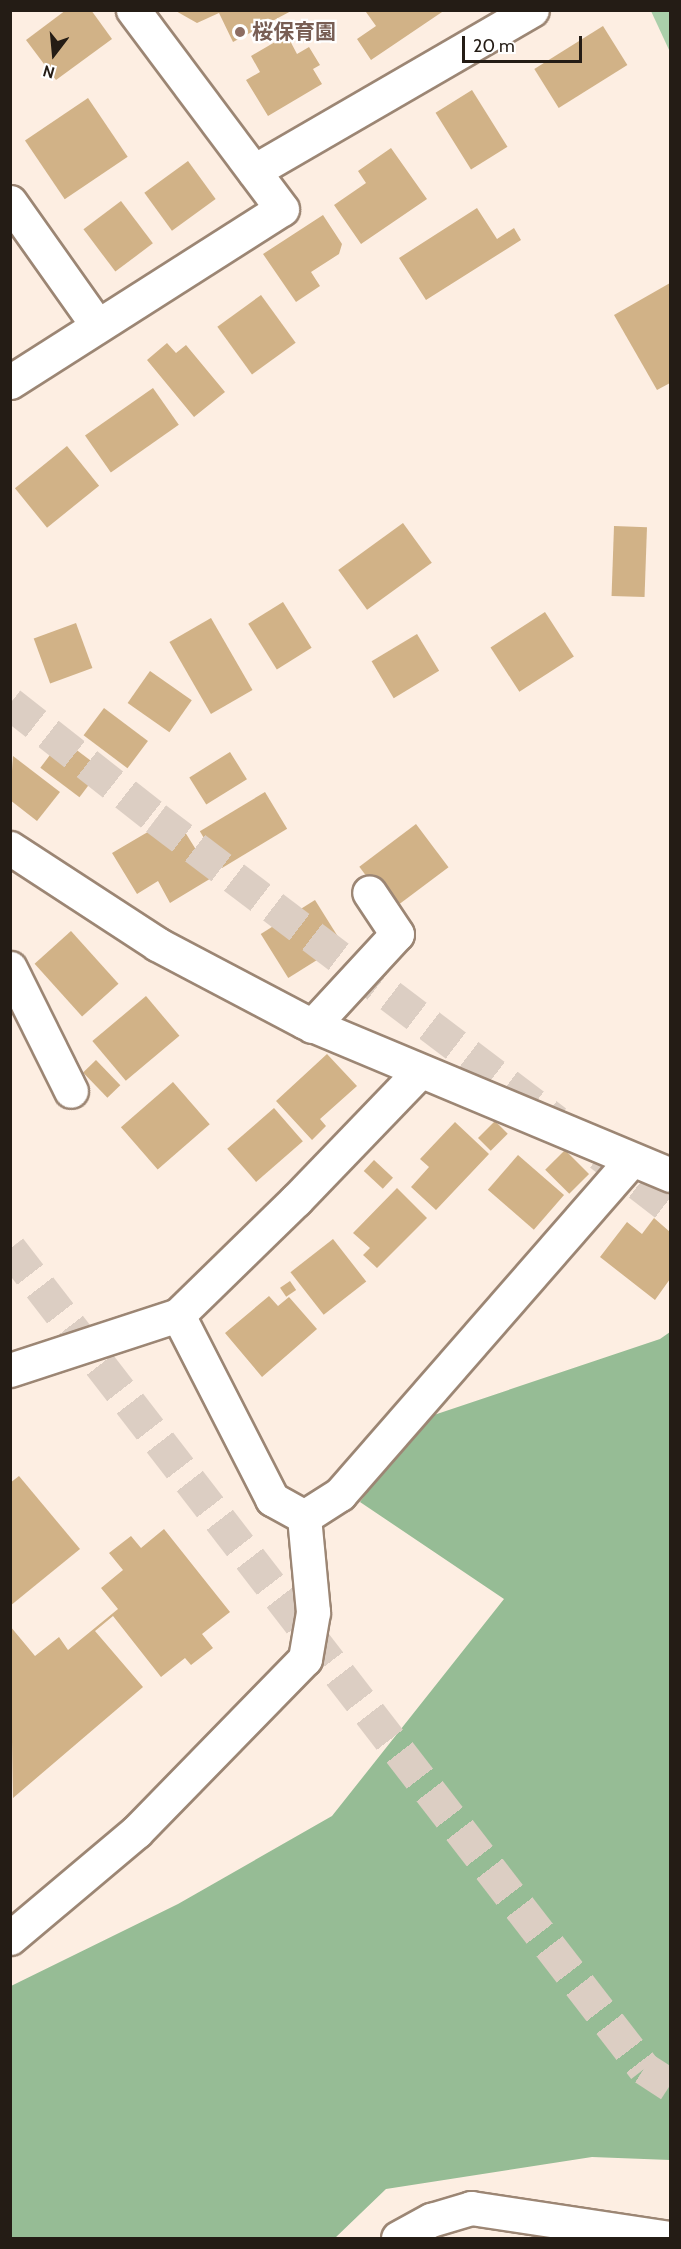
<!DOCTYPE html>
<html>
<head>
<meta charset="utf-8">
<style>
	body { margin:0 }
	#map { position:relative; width:681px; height:2249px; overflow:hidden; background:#fdeee2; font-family:Cabin,"Noto Sans JP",sans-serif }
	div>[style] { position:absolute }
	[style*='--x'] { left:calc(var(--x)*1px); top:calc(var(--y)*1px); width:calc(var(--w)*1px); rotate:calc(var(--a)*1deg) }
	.green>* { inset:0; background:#aacfaa }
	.forest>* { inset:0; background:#96bc95 }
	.building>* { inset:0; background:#d1b287; transform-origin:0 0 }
	.highway-tunnel>* { height:33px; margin-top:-16.5px; transform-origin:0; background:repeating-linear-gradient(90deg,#dccec3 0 33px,transparent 0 49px) }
	.roads { filter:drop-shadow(2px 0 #9c8674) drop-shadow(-2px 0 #9c8674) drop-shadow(0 2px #9c8674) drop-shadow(0 -2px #9c8674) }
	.minor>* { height:33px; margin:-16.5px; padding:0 16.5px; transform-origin:16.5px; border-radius:16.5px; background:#fff }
	.dots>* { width:16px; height:16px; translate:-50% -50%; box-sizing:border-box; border:3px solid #fff; border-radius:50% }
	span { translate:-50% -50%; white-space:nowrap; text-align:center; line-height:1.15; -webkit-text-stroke:4.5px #fff; paint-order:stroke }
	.education-label { font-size:21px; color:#785e54; font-weight:700 }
	.left { translate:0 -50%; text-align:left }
	.frame { position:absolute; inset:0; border:12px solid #241c15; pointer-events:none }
	.north { position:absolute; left:24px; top:24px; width:60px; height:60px; -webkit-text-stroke:4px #fff; paint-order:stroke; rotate:196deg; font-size:16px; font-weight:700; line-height:24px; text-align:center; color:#241c15 }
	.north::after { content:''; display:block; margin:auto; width:21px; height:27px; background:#241c15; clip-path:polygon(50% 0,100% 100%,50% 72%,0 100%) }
	.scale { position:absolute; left:462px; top:36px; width:120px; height:27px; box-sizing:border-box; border:3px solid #241c15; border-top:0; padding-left:8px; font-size:18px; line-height:21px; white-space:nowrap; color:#241c15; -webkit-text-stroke:4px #fff; paint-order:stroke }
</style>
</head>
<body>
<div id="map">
	<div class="green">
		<div style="clip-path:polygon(651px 11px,670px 11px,670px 52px)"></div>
	</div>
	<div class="forest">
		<div style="clip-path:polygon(670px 1332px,670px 2160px,592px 2157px,386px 2189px,335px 2238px,11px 2238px,11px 1986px,178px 1904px,332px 1816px,504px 1599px,360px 1502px,419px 1420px,660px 1339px)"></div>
	</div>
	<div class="building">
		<div style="clip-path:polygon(66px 10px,91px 10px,112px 39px,56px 80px,26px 40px)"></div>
		<div style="clip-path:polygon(174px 10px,293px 10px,233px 42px,219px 13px,197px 23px)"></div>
		<div style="clip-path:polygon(369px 10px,445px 10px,371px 60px,357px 39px,376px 26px,366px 12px)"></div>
		<div style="left:603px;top:26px;width:46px;height:81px;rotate:58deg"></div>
		<div style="clip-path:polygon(287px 35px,297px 54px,309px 47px,320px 65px,313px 69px,322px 84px,268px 116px,246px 80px,260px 72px,251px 56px)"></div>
		<div style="left:472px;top:90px;width:67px;height:43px;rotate:58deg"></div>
		<div style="left:88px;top:98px;width:71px;height:76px;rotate:56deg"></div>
		<div style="clip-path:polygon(391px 148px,427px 199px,361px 244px,334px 205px,366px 183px,358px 171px)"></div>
		<div style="left:188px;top:161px;width:47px;height:54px;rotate:54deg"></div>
		<div style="left:121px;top:201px;width:53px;height:47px;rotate:53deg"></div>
		<div style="clip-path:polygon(477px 208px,497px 239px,514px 228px,521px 240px,426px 300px,399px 258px)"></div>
		<div style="clip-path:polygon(323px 215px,342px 244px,339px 254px,311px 272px,320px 286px,296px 302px,263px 254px)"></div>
		<div style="clip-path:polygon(670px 283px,670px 383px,657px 390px,614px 315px)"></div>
		<div style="left:261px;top:295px;width:59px;height:54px;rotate:54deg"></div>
		<div style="clip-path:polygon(167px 343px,176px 353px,186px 345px,225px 392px,194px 417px,147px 360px)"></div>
		<div style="left:153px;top:388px;width:45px;height:83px;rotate:55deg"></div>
		<div style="left:67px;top:446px;width:51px;height:67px;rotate:51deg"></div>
		<div style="left:403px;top:523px;width:49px;height:80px;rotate:54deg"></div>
		<div style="left:614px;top:526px;width:33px;height:70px;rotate:2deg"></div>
		<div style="left:283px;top:602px;width:54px;height:41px;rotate:58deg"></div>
		<div style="left:545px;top:612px;width:53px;height:65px;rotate:57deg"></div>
		<div style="left:211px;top:618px;width:83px;height:48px;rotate:60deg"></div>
		<div style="left:76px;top:623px;width:48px;height:45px;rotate:70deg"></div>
		<div style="left:417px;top:634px;width:43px;height:53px;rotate:59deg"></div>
		<div style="left:150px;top:671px;width:51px;height:39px;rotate:35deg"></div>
		<div style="left:104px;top:708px;width:55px;height:34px;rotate:37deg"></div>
		<div style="left:62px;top:739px;width:49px;height:36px;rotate:37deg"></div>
		<div style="left:230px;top:752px;width:32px;height:48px;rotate:58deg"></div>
		<div style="clip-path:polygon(13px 756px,60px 792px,37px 821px,10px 800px)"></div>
		<div style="left:265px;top:792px;width:43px;height:76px;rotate:59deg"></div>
		<div style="clip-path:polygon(175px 816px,213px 877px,170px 903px,158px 881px,137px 894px,112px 853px)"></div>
		<div style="left:416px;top:824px;width:54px;height:71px;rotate:53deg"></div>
		<div style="left:315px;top:900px;width:52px;height:64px;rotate:58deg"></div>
		<div style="left:71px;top:931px;width:71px;height:49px;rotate:48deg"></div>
		<div style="left:146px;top:996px;width:52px;height:70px;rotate:50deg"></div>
		<div style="clip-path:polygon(327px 1054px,357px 1086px,320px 1119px,326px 1126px,312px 1140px,276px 1101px)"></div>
		<div style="left:96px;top:1060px;width:35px;height:18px;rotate:46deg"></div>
		<div style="left:173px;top:1082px;width:56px;height:69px;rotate:49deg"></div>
		<div style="left:274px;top:1108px;width:44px;height:62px;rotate:49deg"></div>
		<div style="left:495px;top:1121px;width:18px;height:24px;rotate:45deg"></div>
		<div style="clip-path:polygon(455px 1122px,489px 1154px,436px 1210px,411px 1187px,429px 1167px,420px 1159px)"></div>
		<div style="left:565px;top:1150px;width:34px;height:28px;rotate:45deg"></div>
		<div style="left:518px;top:1155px;width:61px;height:46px;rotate:41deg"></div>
		<div style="left:374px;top:1160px;width:26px;height:15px;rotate:43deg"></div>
		<div style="clip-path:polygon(397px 1188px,427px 1218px,377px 1268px,363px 1255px,370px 1248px,353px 1233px)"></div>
		<div style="clip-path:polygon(654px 1218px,670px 1232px,670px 1279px,655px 1300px,600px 1257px,627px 1222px,642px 1234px)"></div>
		<div style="left:333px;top:1239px;width:54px;height:54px;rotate:52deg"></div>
		<div style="left:290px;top:1281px;width:11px;height:12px;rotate:56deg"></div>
		<div style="clip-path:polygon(269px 1296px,278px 1306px,289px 1297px,317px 1329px,262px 1377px,225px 1333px)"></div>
		<div style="clip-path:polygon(19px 1476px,80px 1549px,10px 1606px,10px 1483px)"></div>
		<div style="clip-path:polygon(164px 1529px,230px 1612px,202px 1634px,213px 1648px,191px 1665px,185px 1658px,161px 1677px,113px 1616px,95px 1631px,143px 1687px,13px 1798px,10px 1626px,35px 1656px,59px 1637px,68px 1650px,118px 1609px,101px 1588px,123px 1570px,109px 1553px,131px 1536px,141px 1548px)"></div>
	</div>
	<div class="highway-tunnel">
		<div style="--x:10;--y:703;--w:186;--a:38.2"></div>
		<div style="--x:156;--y:818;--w:502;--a:37.14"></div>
		<div style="--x:600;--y:1154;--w:88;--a:37.6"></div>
		<div style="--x:10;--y:1248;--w:1037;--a:52.29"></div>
		<div style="--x:644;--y:2068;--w:31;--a:33"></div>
	</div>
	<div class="roads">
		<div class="minor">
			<div style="--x:254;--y:171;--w:321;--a:-30.1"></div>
			<div style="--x:10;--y:202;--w:151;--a:54.7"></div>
			<div style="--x:10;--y:382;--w:322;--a:-32.5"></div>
			<div style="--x:282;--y:209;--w:249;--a:-126.8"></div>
			<div style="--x:10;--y:848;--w:176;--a:33.1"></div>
			<div style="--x:157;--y:944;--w:167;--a:27.8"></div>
			<div style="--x:305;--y:1022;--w:396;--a:22.7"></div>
			<div style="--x:10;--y:968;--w:137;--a:63.6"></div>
			<div style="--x:312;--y:1026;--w:125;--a:-47.3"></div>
			<div style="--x:397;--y:934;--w:50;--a:-123.7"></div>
			<div style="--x:178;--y:1315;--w:207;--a:62.9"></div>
			<div style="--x:272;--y:1499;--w:37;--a:29"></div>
			<div style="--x:304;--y:1517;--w:43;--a:-32.6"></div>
			<div style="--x:340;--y:1494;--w:442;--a:-48.9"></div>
			<div style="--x:10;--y:1370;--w:177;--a:-18.1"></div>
			<div style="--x:178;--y:1315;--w:165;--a:-44.3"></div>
			<div style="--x:296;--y:1200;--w:178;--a:-46.1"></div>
			<div style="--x:10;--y:1938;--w:165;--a:-40.1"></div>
			<div style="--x:136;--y:1832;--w:242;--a:-45.7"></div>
			<div style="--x:305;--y:1659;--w:48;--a:-80.3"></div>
			<div style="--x:313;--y:1612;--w:95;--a:-95.4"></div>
			<div style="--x:398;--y:2238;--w:38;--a:-29"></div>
			<div style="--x:431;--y:2220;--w:42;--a:-16.7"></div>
			<div style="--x:471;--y:2208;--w:201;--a:8.6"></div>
		</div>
	</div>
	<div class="dots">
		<div style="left:240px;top:32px;background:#8d6e63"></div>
	</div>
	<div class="education-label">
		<span class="left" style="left:252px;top:32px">桜保育園</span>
	</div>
	<div class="frame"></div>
	<div class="north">N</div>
	<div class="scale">20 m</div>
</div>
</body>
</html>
